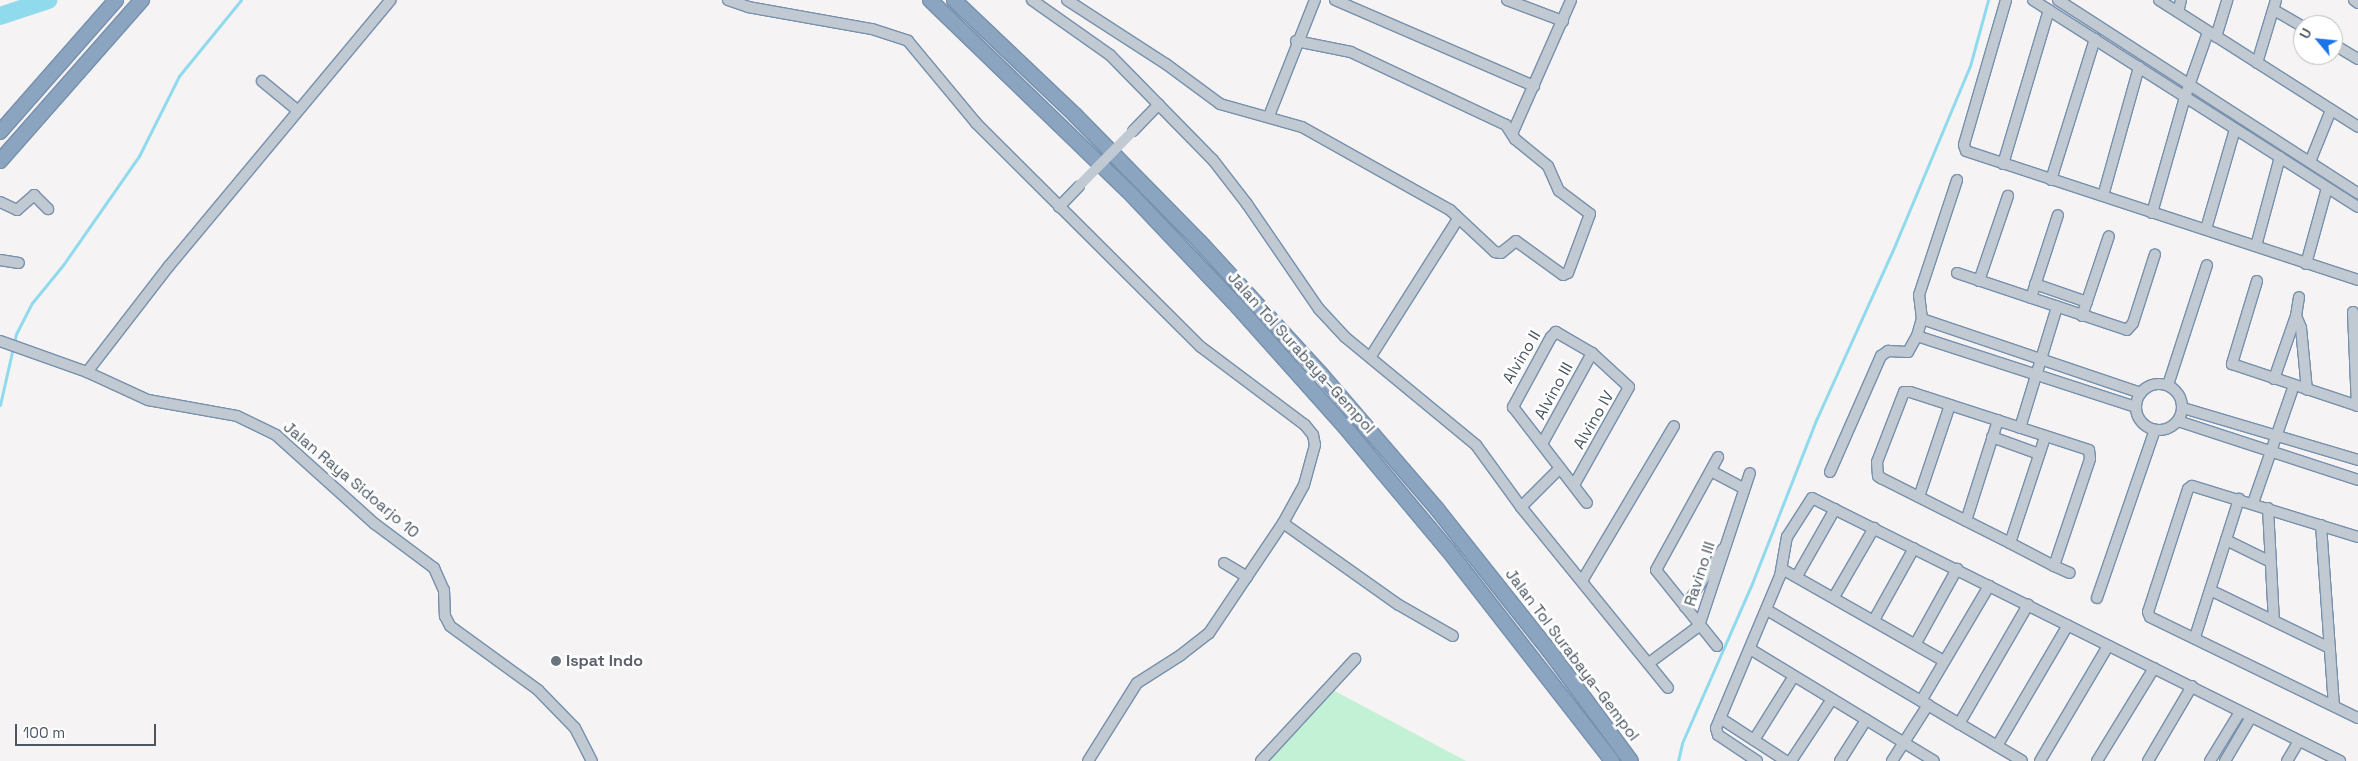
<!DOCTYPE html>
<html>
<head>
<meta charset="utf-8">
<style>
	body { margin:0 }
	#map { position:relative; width:2358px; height:761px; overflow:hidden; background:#f5f3f3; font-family:"Space Grotesk",sans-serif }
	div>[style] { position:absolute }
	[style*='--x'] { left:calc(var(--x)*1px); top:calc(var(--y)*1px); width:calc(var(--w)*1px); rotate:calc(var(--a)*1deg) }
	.green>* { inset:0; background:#c3f1d5 }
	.stream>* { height:3px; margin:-1.5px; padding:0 1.5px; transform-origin:1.5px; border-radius:1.5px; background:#90daee }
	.river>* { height:18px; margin:-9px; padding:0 9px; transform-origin:9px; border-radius:9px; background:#90daee }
	.roads { filter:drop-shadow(1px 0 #7690ad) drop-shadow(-1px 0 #7690ad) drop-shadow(0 1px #7690ad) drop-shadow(0 -1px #7690ad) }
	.minor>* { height:10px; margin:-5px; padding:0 5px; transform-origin:5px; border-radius:5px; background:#c1cad2 }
	.minor>.ring { margin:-5px; padding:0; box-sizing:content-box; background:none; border:10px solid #c1cad2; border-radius:50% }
	.highway>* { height:14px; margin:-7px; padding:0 7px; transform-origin:7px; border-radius:7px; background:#8ba5c1 }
	.minor-bridge>* { height:10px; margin:-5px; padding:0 5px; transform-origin:5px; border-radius:5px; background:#c1cad2 }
	.dots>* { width:14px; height:14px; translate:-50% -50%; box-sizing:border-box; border:2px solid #fff; border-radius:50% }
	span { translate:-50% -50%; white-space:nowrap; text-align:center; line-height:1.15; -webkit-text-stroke:5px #fff; paint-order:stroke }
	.street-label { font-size:16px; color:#4a5661 }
	.worship-label { font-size:16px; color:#5b616d; font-weight:700 }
	.left { translate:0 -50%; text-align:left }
	.north { position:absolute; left:2293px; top:15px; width:50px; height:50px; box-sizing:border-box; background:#fff; border:1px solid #b7bbc0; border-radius:50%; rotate:298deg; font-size:14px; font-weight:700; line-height:20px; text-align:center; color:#4a5661 }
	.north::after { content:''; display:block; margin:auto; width:18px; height:22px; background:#1a73e8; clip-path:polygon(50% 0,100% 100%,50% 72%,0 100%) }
	.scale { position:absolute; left:15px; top:724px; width:141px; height:22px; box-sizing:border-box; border:2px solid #4a5661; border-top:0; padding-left:6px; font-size:15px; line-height:18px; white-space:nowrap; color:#4a5661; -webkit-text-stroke:4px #fff; paint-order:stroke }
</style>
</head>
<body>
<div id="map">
	<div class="green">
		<div style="clip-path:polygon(1331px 689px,1466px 761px,1269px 761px)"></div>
	</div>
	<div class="stream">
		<div style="--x:0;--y:405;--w:73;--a:-77.3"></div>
		<div style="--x:16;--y:334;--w:35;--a:-63"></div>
		<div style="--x:32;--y:303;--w:49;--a:-50.8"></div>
		<div style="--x:63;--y:265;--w:133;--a:-55.1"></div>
		<div style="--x:139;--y:156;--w:89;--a:-63.4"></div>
		<div style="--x:179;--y:76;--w:98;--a:-50.8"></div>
		<div style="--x:1678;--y:761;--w:18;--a:-77"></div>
		<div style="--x:1682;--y:743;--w:171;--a:-66.3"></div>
		<div style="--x:1751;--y:586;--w:180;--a:-68.6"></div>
		<div style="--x:1817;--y:418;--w:190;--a:-65.7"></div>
		<div style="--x:1895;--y:245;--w:194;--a:-67.3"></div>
		<div style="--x:1970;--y:66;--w:68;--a:-74.7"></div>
	</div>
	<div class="river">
		<div style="--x:0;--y:16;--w:51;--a:-18.4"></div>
	</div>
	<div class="roads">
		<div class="minor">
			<div style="--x:728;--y:0;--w:21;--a:19"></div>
			<div style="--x:748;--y:7;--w:126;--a:10.1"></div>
			<div style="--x:872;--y:29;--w:38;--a:18"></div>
			<div style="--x:908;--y:41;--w:107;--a:50.3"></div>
			<div style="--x:976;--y:123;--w:317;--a:44.9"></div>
			<div style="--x:1201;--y:347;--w:130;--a:36.9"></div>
			<div style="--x:1305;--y:425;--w:13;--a:51"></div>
			<div style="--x:1313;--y:435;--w:10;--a:79"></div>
			<div style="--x:1315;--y:445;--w:41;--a:105.4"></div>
			<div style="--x:1304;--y:485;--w:43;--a:118.9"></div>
			<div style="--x:1283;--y:523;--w:133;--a:123.9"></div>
			<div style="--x:1209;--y:633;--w:36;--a:142"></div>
			<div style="--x:1181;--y:655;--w:52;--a:147.5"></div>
			<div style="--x:1137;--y:683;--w:92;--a:122.1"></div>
			<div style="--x:1032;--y:0;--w:95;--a:35.2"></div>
			<div style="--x:1110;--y:55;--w:147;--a:45.6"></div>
			<div style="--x:1213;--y:160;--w:56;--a:52.3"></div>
			<div style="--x:1247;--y:204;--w:127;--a:55.6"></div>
			<div style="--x:1319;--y:309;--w:38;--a:47"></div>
			<div style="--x:1345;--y:337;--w:170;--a:39.5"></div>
			<div style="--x:1476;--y:445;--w:77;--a:54"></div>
			<div style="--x:1521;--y:507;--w:233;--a:50.9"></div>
			<div style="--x:1067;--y:0;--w:118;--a:32.9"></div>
			<div style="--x:1166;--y:64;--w:67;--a:36.5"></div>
			<div style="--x:1220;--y:104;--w:85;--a:15.7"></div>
			<div style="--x:1302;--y:127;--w:170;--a:29.3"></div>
			<div style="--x:1450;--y:210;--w:62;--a:43"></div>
			<div style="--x:1495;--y:252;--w:6;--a:9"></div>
			<div style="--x:1501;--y:253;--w:19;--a:-39"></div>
			<div style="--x:1516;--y:241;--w:58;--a:35.9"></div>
			<div style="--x:1563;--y:275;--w:5;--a:-22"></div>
			<div style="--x:1568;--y:273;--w:63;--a:-69.6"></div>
			<div style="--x:1590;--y:214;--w:39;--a:-143"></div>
			<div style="--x:1559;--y:191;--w:27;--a:-114"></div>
			<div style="--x:1548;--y:166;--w:43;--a:-140.7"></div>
			<div style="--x:1515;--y:139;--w:17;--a:-123"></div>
			<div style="--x:1506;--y:125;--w:171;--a:-154.8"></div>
			<div style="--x:1351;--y:52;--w:56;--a:-168.7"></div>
			<div style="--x:1335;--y:0;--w:217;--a:23.4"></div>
			<div style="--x:1507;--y:0;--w:60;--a:20.6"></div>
			<div style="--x:2006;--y:0;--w:151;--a:106.2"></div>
			<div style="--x:1964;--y:145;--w:6;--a:72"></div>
			<div style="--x:1966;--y:151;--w:413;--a:18.2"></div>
			<div style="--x:2033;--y:0;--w:385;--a:32.5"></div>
			<div style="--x:2058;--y:0;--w:357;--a:32.8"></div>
			<div style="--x:2159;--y:0;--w:236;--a:32.5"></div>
			<div style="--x:2354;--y:0;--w:5;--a:37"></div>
			<div style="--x:2274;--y:10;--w:34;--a:30"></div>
			<div style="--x:2178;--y:12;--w:12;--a:-76"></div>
			<div style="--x:2216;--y:37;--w:39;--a:-73"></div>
			<div style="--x:2333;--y:44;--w:29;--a:31"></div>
			<div style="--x:2257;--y:63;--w:66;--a:-73.2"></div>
			<div style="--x:262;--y:81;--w:45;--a:39.6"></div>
			<div style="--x:1269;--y:116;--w:125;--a:-68.4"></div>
			<div style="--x:1133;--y:131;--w:37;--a:-46"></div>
			<div style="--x:1512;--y:134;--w:146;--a:-66.2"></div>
			<div style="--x:2310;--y:162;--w:56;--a:-68"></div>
			<div style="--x:2003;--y:164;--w:161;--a:-73.4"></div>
			<div style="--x:2051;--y:180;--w:148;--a:-72.7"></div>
			<div style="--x:2103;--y:196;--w:134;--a:-74.4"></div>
			<div style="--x:0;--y:202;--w:19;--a:25"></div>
			<div style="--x:17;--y:210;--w:23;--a:-41"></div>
			<div style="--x:34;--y:195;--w:20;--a:45"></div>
			<div style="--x:1059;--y:207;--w:29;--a:-46"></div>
			<div style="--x:2152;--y:213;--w:121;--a:-74.1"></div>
			<div style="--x:2185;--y:97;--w:69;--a:-70.5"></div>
			<div style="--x:2206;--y:229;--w:104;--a:-73.8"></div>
			<div style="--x:2256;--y:246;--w:92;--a:-74.9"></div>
			<div style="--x:0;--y:260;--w:19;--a:9"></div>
			<div style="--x:2306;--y:264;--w:79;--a:-74.6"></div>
			<div style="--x:1957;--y:273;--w:179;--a:18.5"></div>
			<div style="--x:2127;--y:330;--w:9;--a:-49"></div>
			<div style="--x:2133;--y:323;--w:72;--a:-72.3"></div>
			<div style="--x:1979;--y:281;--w:90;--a:-71.2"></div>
			<div style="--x:2257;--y:281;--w:87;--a:106.8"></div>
			<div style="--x:2232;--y:364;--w:133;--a:18.4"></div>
			<div style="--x:2035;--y:284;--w:55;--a:19.1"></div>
			<div style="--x:2031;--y:298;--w:87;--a:-72"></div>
			<div style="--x:2353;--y:312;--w:94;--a:87.6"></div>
			<div style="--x:2082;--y:316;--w:84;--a:-71.4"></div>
			<div style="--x:2296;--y:316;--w:13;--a:67"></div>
			<div style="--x:2301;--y:328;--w:62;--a:84.5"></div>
			<div style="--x:1922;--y:319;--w:231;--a:18.7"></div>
			<div style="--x:1917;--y:336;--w:230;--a:18"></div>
			<div style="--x:0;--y:341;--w:92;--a:19.6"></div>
			<div style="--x:87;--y:372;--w:67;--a:24.7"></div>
			<div style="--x:148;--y:400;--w:90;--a:10.2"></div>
			<div style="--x:237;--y:416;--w:43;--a:26"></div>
			<div style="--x:276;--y:435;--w:133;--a:42"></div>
			<div style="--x:375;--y:524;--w:74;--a:36.7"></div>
			<div style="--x:434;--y:568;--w:24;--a:66"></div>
			<div style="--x:444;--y:590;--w:26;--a:88"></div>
			<div style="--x:445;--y:616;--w:11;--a:63"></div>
			<div style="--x:450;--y:626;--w:109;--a:36"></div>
			<div style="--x:538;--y:690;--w:53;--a:45.8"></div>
			<div style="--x:575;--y:728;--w:37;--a:63"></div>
			<div style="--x:1371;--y:356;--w:162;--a:-57.6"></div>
			<div style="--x:87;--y:372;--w:134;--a:-52.3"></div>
			<div style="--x:169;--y:266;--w:346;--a:-50.2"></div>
			<div style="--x:2274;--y:379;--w:67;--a:-70.8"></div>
			<div style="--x:2296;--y:316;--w:19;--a:-81"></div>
			<div class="ring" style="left:2136px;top:384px;width:36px;height:36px"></div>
			<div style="--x:2168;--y:385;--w:126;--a:-72"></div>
			<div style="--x:2183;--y:408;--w:183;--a:16.5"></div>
			<div style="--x:2178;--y:421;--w:189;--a:18.1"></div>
			<div style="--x:2020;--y:428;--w:127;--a:-73"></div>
			<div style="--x:1992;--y:437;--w:50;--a:19.9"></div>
			<div style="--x:1542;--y:444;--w:104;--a:-61.2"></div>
			<div style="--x:1711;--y:471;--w:36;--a:28"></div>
			<div style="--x:1830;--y:472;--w:127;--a:-66.3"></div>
			<div style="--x:1881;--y:356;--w:9;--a:-36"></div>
			<div style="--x:1888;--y:351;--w:20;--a:3"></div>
			<div style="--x:1908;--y:352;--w:18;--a:-61"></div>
			<div style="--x:1917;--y:336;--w:18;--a:-74"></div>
			<div style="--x:1922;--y:319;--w:24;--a:-97"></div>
			<div style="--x:1919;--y:295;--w:121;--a:-71.7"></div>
			<div style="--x:1574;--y:485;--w:112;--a:-60.7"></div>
			<div style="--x:1629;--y:387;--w:50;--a:-137.4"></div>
			<div style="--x:1592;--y:353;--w:42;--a:-149.7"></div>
			<div style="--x:1556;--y:332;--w:7;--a:135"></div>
			<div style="--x:1551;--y:337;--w:80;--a:118.5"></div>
			<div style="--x:1513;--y:407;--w:121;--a:52.4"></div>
			<div style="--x:1919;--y:497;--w:97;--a:-71.4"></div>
			<div style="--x:2253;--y:503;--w:125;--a:-70.8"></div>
			<div style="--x:1521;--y:507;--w:55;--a:-45"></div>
			<div style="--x:2268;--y:508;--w:113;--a:87"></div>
			<div style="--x:1966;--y:521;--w:106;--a:-72.4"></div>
			<div style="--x:1283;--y:523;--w:142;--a:35.3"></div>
			<div style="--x:1399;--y:605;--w:62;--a:29.9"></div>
			<div style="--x:2321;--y:525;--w:180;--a:85.9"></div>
			<div style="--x:2358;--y:537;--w:174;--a:-162.9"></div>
			<div style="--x:2192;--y:486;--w:5;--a:143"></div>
			<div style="--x:2188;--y:489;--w:129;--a:108"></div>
			<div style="--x:2148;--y:612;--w:5;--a:68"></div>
			<div style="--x:2150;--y:617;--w:231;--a:25.9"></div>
			<div style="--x:2226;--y:540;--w:50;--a:26.1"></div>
			<div style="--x:2010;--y:543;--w:112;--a:-71.7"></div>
			<div style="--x:1224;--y:563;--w:27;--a:31"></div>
			<div style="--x:2054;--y:566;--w:113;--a:-71.4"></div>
			<div style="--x:2090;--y:459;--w:9;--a:-96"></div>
			<div style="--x:2089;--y:450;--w:188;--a:-162"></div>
			<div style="--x:1910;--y:392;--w:6;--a:180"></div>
			<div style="--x:1904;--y:392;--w:75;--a:111.1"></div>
			<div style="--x:1877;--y:462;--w:14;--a:86"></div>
			<div style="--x:1878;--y:476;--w:4;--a:34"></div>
			<div style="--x:1881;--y:478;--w:144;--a:26.7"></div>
			<div style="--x:2010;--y:543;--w:50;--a:27.6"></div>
			<div style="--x:2054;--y:566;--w:17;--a:24"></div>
			<div style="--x:1782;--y:569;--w:186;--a:29.6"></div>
			<div style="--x:1797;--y:576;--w:77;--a:-60.4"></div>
			<div style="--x:1582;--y:581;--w:180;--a:-59.3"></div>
			<div style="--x:2210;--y:590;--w:133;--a:25.8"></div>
			<div style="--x:1834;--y:597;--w:80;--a:-59.9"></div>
			<div style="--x:2097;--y:598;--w:178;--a:-71"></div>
			<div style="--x:1685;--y:607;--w:69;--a:-56.8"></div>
			<div style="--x:1767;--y:610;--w:296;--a:30.6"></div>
			<div style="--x:1874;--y:620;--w:82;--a:-60.9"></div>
			<div style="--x:2195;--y:637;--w:145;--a:-72.3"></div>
			<div style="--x:1916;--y:643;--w:85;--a:-61"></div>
			<div style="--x:1717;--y:646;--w:97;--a:-128.8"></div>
			<div style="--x:1656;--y:570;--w:129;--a:-61.2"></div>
			<div style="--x:1750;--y:649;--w:215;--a:31.3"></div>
			<div style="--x:1649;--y:663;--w:62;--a:-36.5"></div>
			<div style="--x:1699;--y:626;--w:161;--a:-71.6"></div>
			<div style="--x:1921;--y:701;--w:134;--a:-59.4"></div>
			<div style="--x:1720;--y:718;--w:79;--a:33.1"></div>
			<div style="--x:1959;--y:724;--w:138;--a:-59.9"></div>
			<div style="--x:1754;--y:740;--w:75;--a:-58"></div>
			<div style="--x:1997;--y:746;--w:140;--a:-59.6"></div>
			<div style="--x:1261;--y:761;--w:139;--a:-47.3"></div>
			<div style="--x:1757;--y:761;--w:47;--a:-146.3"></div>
			<div style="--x:1718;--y:735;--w:7;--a:-106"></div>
			<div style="--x:1716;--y:728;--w:165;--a:-67.2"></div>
			<div style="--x:1780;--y:576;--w:40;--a:-80"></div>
			<div style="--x:1787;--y:537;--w:46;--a:-57.3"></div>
			<div style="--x:1812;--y:498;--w:590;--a:26.48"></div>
			<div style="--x:1791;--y:761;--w:74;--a:-56.5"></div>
			<div style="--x:1840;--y:761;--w:49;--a:-57.6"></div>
			<div style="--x:1892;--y:761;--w:67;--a:-57.3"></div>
			<div style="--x:2040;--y:761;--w:134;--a:-59.4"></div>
			<div style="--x:2097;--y:761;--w:109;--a:-58.5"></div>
			<div style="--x:2148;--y:761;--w:87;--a:-59.6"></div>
			<div style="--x:2210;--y:761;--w:57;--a:-58.5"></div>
			<div style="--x:2225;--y:761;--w:51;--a:-59.4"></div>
			<div style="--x:2287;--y:761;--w:23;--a:-59"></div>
		</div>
		<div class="highway">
			<div style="--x:930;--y:0;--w:275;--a:44"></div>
			<div style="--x:1128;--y:191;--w:160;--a:46.5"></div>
			<div style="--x:1238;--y:307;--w:161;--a:48.3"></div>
			<div style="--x:1345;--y:427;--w:160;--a:50.1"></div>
			<div style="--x:1448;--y:550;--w:267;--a:52.1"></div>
			<div style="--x:954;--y:0;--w:167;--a:43.5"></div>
			<div style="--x:1075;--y:115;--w:178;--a:45.5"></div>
			<div style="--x:1200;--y:242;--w:179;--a:47.5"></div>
			<div style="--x:1321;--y:374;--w:178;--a:49.3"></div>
			<div style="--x:1437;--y:509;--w:179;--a:51.6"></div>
			<div style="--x:1548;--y:649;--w:139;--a:53.5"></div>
			<div style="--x:0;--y:132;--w:176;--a:-48.7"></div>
			<div style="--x:0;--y:161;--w:215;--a:-48.6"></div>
		</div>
	</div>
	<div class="minor-bridge">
		<div style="--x:1079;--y:186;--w:77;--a:-45.5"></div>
	</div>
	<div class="dots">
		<div style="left:556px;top:661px;background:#6b7280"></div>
	</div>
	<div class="street-label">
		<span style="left:1301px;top:353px;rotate:48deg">Jalan Tol Surabaya–Gempol</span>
		<span style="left:1522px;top:357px;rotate:-59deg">Alvino II</span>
		<span style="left:1554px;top:391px;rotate:-61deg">Alvino III</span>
		<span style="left:1594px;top:420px;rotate:-60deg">Alvino IV</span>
		<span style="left:351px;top:480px;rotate:40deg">Jalan Raya Sidoarjo 10</span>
		<span style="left:1700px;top:574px;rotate:-72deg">Ravino III</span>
		<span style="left:1572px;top:655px;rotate:53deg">Jalan Tol Surabaya–Gempol</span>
	</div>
	<div class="worship-label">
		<span class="left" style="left:566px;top:661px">Ispat Indo</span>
	</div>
	<div class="north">U</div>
	<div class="scale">100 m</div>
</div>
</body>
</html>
